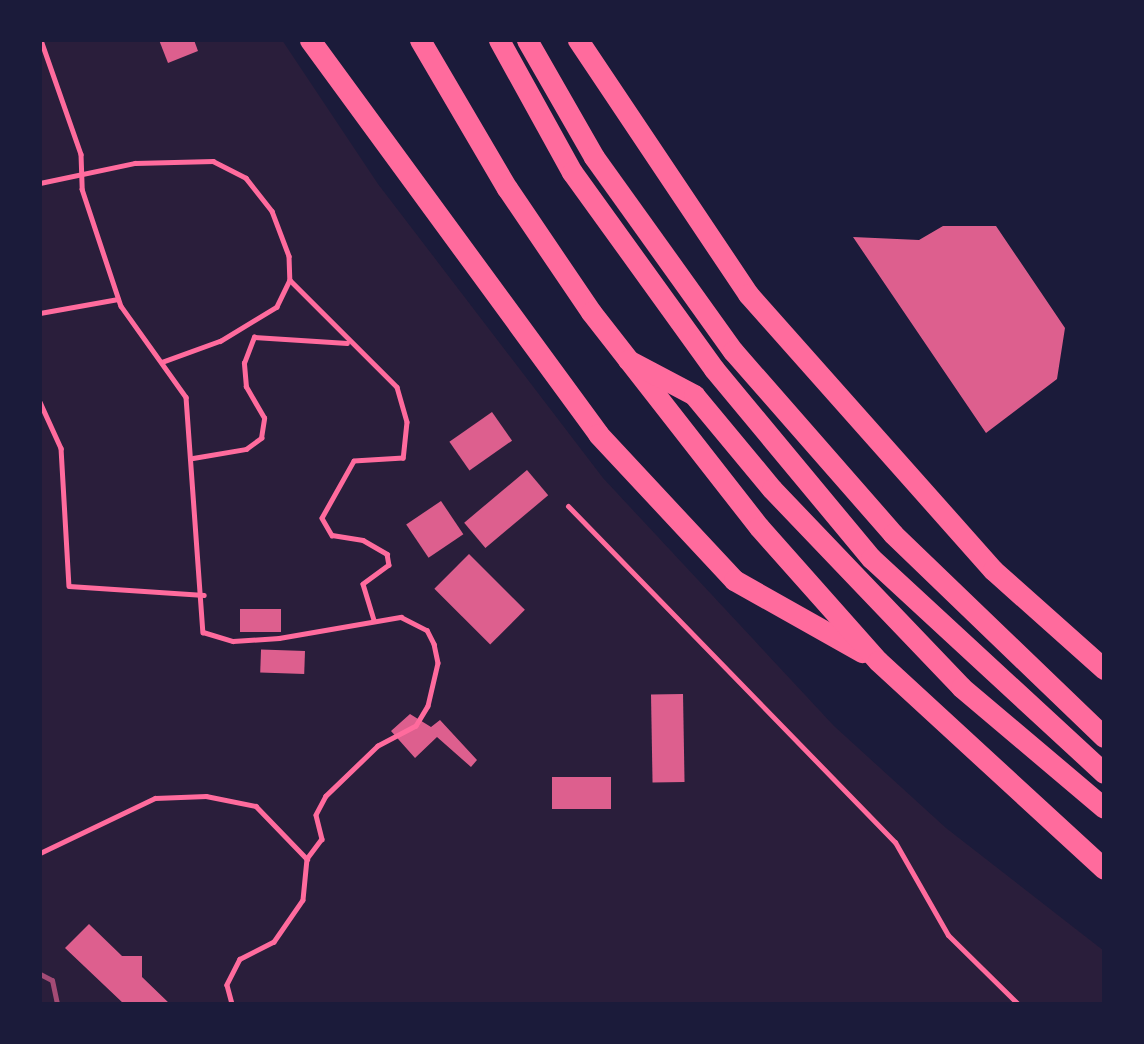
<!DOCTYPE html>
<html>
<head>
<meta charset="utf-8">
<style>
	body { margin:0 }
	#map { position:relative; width:1144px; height:1044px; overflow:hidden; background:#1b1b3a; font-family:Signika,sans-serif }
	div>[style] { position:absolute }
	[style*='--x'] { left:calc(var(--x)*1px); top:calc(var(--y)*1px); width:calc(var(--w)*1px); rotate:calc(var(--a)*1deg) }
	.green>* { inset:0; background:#2a1e3b }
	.building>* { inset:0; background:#dd5f8e; transform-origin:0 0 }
	.path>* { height:4.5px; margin:-2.25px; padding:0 2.25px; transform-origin:2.25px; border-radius:2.25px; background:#ff6b9d }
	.service>* { height:5px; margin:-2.5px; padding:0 2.5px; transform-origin:2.5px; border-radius:2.5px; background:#ff6b9d }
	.motorway>* { height:21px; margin:-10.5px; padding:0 10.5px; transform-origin:10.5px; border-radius:10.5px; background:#ff6b9d }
	.rail>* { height:5px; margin:-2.5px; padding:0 2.5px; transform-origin:2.5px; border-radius:2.5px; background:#a44b75 }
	span { translate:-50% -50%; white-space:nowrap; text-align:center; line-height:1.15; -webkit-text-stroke:5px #1b1b3a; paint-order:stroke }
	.frame { position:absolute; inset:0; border:42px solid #1b1b3a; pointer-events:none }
</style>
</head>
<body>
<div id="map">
	<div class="green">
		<div style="clip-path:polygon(40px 40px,282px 40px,378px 184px,603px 478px,834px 726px,946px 828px,1104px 951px,1104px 1004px,40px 1004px)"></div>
	</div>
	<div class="building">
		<div style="clip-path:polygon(159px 40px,194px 40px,198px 51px,168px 63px)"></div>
		<div style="clip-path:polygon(943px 226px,996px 226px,1065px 328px,1057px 379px,986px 433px,853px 237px,919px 240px)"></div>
		<div style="left:492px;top:412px;width:35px;height:52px;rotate:55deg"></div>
		<div style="left:527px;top:470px;width:33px;height:82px;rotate:50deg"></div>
		<div style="left:441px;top:501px;width:40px;height:42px;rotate:56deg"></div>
		<div style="left:469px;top:554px;width:79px;height:49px;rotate:45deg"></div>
		<div style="left:281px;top:609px;width:23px;height:41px;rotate:90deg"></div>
		<div style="left:305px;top:651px;width:23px;height:44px;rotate:92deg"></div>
		<div style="left:683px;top:694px;width:88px;height:32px;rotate:89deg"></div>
		<div style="clip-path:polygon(410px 714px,431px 727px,440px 720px,477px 760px,471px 767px,437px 737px,415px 758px,391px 731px)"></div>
		<div style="left:552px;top:777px;width:59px;height:32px"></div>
		<div style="clip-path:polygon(89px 924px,122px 956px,142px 956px,142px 977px,170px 1004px,124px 1004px,65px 948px)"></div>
	</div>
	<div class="path">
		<div style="--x:41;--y:40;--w:121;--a:70.7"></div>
		<div style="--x:81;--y:154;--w:35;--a:88"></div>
		<div style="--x:82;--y:189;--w:123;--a:71.6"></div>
		<div style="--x:121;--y:306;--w:112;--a:54.5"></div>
		<div style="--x:186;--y:397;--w:236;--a:85.9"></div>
		<div style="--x:203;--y:632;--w:31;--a:17"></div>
		<div style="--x:233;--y:641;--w:46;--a:-3.7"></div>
		<div style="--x:279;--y:638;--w:124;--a:-9.8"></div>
		<div style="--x:401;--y:617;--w:29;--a:27"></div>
		<div style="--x:427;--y:630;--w:16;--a:63"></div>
		<div style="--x:434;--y:644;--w:19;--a:78"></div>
		<div style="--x:438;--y:663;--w:44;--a:103.1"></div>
		<div style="--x:428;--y:706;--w:23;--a:121"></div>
		<div style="--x:416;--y:726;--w:43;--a:152.2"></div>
		<div style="--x:378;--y:746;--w:72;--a:136.1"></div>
		<div style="--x:326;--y:796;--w:21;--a:118"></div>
		<div style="--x:316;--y:815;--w:25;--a:76"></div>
		<div style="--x:322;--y:839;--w:25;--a:127"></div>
		<div style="--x:40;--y:183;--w:97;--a:-11.9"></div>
		<div style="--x:135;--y:163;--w:78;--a:-1.5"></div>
		<div style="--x:213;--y:161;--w:37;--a:27"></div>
		<div style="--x:246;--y:178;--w:42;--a:51.8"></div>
		<div style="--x:272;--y:211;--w:48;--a:69.3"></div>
		<div style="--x:289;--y:256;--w:24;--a:88"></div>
		<div style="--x:290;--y:280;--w:30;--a:116"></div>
		<div style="--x:277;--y:307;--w:66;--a:148.7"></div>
		<div style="--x:221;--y:341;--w:62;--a:160.1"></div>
		<div style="--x:290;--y:280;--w:151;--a:45"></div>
		<div style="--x:397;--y:387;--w:36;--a:74"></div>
		<div style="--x:407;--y:422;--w:36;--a:96"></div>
		<div style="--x:403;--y:458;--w:49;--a:176.5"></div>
		<div style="--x:354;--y:461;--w:65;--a:119.3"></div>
		<div style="--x:322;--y:518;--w:20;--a:60"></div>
		<div style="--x:332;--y:535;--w:31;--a:9"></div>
		<div style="--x:363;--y:540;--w:28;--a:30"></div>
		<div style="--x:387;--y:554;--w:11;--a:80"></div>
		<div style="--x:389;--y:565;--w:32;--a:144"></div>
		<div style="--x:363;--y:584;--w:38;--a:73"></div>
		<div style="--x:40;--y:313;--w:79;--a:-10.2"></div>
		<div style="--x:40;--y:402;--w:51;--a:65.5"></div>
		<div style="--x:61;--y:448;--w:138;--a:86.7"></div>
		<div style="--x:69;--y:586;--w:135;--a:3.8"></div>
		<div style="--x:193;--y:458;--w:54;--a:-9.6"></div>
		<div style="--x:246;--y:449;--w:19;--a:-36"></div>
		<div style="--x:261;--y:438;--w:20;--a:-81"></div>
		<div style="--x:264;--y:418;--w:36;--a:-120"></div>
		<div style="--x:246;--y:387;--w:24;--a:-95"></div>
		<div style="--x:244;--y:363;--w:28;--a:-69"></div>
		<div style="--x:254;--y:337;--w:93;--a:3.7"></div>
		<div style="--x:40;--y:853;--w:127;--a:-25.6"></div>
		<div style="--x:155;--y:798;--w:51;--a:-2.2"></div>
		<div style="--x:206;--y:796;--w:51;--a:11.3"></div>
		<div style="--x:256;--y:806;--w:74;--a:46.1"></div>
		<div style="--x:307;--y:859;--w:41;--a:95.6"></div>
		<div style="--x:303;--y:900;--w:51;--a:124.6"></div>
		<div style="--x:274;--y:942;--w:38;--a:153"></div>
		<div style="--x:240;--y:959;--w:29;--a:117"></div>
		<div style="--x:227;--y:985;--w:20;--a:75"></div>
	</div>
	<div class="service">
		<div style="--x:568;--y:506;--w:469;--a:45.8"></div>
		<div style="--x:895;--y:842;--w:107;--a:60.3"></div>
		<div style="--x:948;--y:935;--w:98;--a:44.6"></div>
	</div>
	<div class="motorway">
		<div style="--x:310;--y:40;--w:488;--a:53.8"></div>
		<div style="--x:598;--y:434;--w:200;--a:47"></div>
		<div style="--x:734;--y:580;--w:147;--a:29.4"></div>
		<div style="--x:420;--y:40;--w:172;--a:59.6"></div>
		<div style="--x:507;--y:188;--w:150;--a:55.9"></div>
		<div style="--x:591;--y:312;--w:273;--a:52"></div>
		<div style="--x:759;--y:527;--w:179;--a:48.4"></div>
		<div style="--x:878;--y:661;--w:307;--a:42.6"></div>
		<div style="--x:499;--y:40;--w:151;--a:61.1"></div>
		<div style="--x:572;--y:172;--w:243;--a:54.2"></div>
		<div style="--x:714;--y:369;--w:246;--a:50.3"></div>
		<div style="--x:871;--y:558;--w:317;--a:42.7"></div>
		<div style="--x:527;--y:40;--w:135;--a:60.2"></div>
		<div style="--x:594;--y:157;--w:239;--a:54.4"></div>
		<div style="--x:733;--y:351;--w:243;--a:48.8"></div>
		<div style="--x:893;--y:534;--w:293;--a:43.9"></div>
		<div style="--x:578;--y:40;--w:306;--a:56.2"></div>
		<div style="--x:748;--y:294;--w:369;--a:48.4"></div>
		<div style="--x:993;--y:570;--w:149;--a:41.7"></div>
		<div style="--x:628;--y:360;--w:75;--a:27.9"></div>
		<div style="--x:694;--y:395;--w:122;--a:50.3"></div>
		<div style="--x:772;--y:489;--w:274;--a:46.3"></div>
		<div style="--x:961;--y:687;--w:187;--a:40.2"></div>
	</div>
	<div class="rail">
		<div style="--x:40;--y:974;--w:13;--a:27"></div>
		<div style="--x:52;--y:980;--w:25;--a:78"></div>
	</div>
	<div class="frame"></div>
</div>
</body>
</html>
